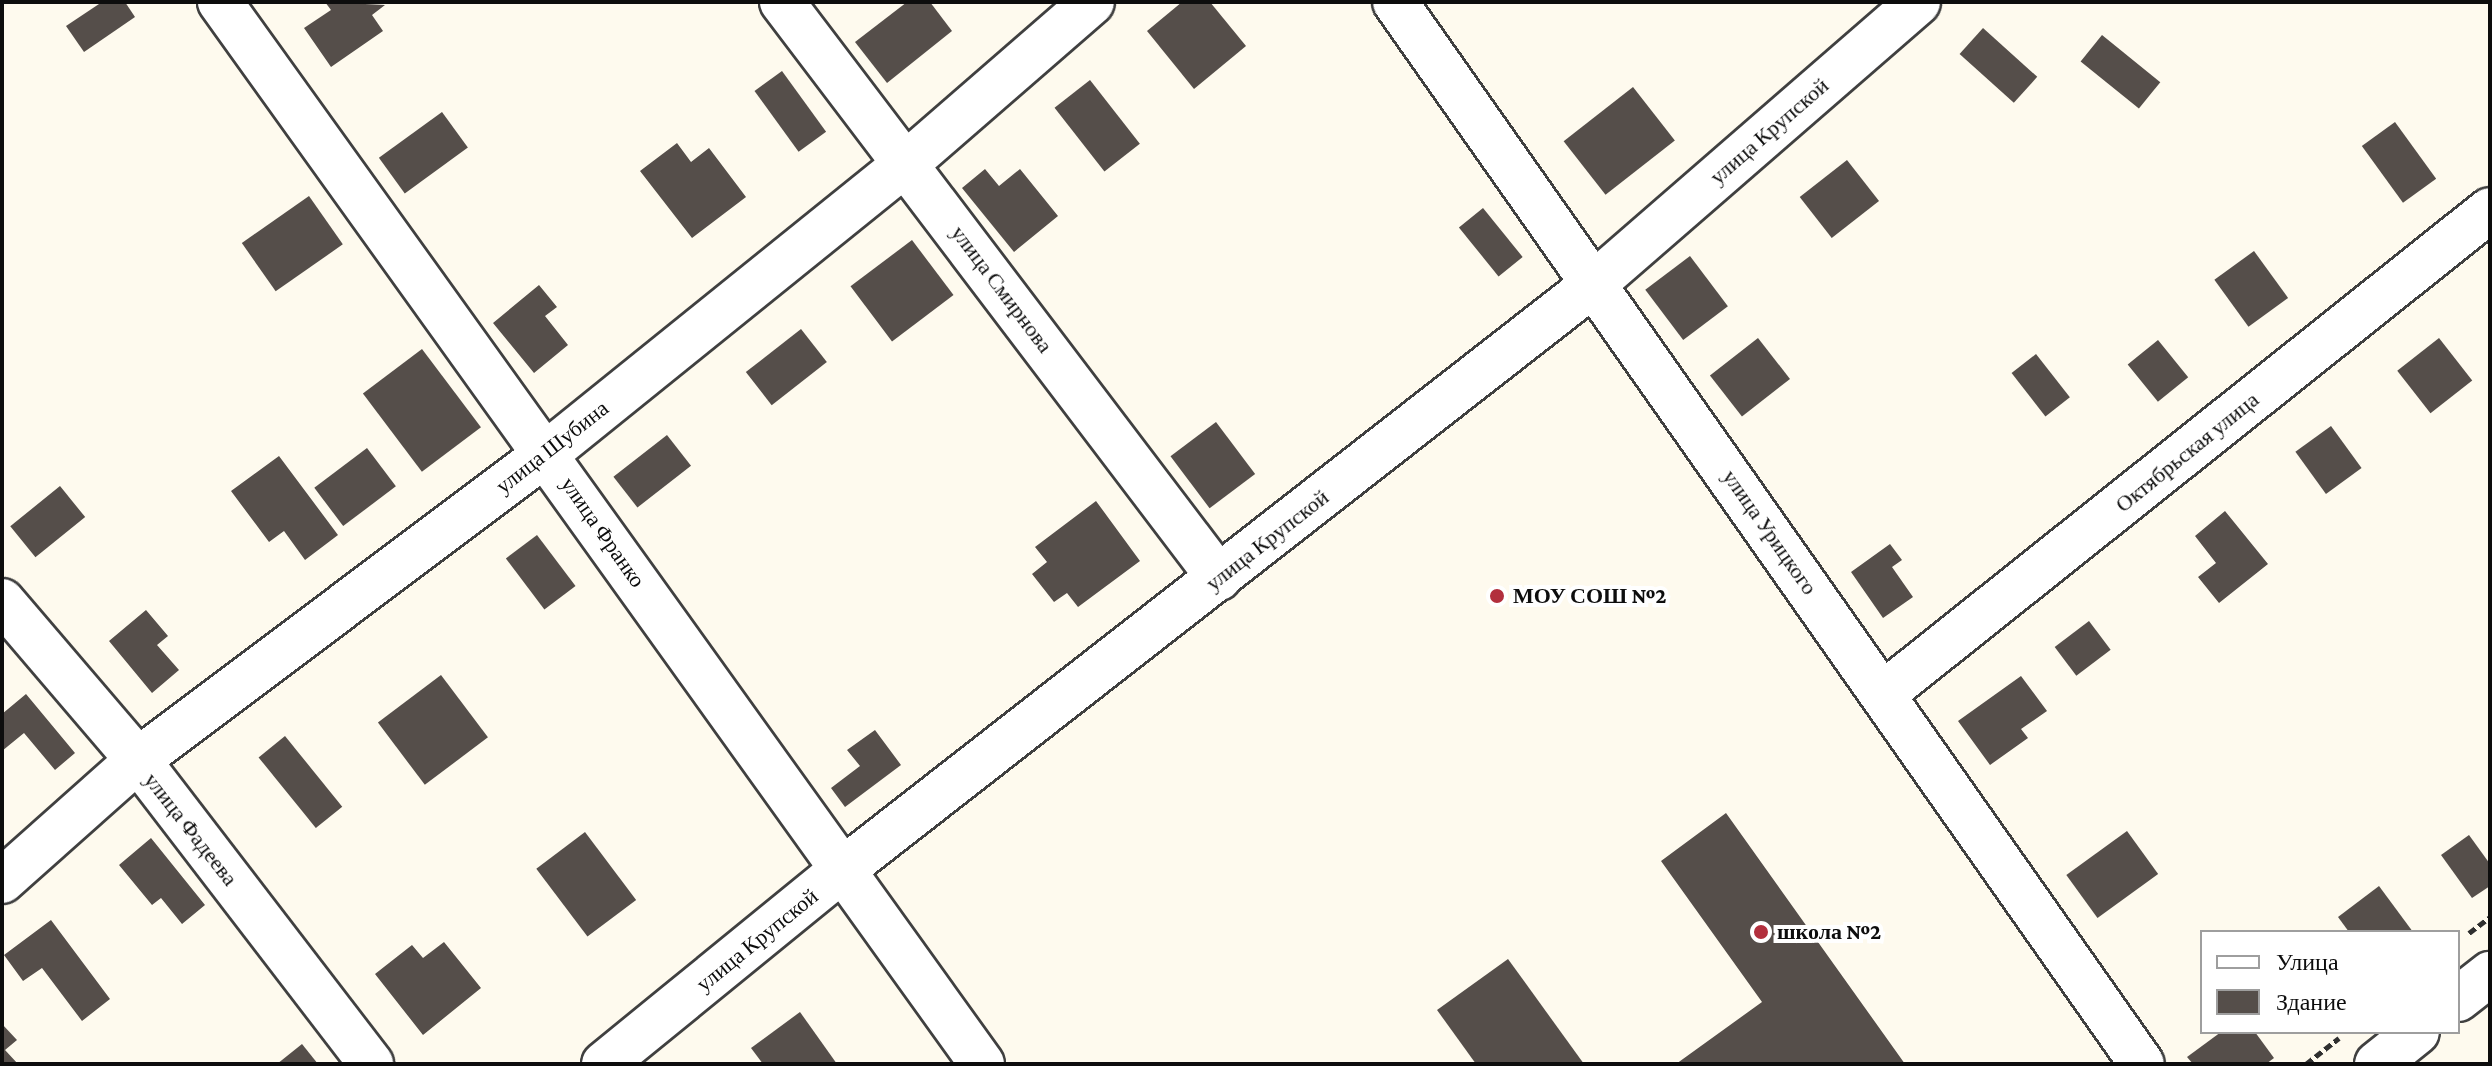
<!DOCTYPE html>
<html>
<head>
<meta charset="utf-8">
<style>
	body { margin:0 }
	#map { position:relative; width:2492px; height:1066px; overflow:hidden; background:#fefaee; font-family:"Crimson Pro",serif }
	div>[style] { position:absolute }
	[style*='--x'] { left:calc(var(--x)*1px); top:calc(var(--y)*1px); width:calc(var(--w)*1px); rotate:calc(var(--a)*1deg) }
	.building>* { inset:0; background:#554e4a; transform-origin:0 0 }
	.path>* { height:5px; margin-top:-2.5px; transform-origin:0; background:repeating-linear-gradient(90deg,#2f2f2f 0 8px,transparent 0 12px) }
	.roads { filter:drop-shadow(2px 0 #404040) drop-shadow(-2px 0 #404040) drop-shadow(0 2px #404040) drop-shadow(0 -2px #404040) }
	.minor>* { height:44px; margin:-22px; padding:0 22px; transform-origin:22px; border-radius:22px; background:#fff }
	.dots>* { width:22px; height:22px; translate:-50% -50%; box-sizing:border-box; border:4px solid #fff; border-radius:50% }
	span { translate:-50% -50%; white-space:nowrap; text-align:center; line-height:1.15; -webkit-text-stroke:8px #fff; paint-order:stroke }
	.street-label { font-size:22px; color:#0d0d0d }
	.poi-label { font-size:22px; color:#0d0d0d; font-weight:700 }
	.left { translate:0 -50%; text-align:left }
	.frame { position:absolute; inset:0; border:4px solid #0d0d0d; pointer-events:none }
	.legend { position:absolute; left:2200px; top:930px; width:260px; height:104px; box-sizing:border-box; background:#fff; border:2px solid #9e9e9e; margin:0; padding:10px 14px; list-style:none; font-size:24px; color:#0d0d0d }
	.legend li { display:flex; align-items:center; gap:16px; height:40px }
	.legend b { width:40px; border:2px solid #9e9e9e }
</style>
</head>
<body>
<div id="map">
	<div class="building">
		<div style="clip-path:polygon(102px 2px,125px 2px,135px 17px,84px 52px,66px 26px)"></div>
		<div style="clip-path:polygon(325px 2px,385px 5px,372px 15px,383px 31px,331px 67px,304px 28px,331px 10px)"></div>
		<div style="clip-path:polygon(907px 2px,930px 2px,952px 31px,887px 83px,855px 42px)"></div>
		<div style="clip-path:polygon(1182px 2px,1210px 2px,1246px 46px,1194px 89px,1147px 31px)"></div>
		<div style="left:1983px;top:28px;width:73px;height:35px;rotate:42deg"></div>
		<div style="left:2102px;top:35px;width:75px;height:34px;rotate:39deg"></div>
		<div style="left:782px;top:71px;width:75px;height:34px;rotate:54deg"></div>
		<div style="left:1090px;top:80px;width:81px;height:45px;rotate:52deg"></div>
		<div style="left:1633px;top:87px;width:68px;height:88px;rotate:52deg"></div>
		<div style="left:442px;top:112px;width:44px;height:78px;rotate:54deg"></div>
		<div style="left:2395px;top:122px;width:70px;height:41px;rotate:54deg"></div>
		<div style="clip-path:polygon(677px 143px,691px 162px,709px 148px,746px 197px,692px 238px,640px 171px)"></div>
		<div style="left:1847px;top:160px;width:52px;height:60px;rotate:52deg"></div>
		<div style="clip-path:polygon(985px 169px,999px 186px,1020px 169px,1058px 216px,1014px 252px,962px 188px)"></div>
		<div style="left:309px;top:196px;width:59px;height:82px;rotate:55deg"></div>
		<div style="left:1483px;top:208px;width:63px;height:31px;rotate:51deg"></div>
		<div style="left:912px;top:240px;width:69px;height:77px;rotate:53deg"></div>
		<div style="left:2254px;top:251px;width:58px;height:49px;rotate:54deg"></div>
		<div style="left:1690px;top:256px;width:63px;height:56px;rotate:53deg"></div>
		<div style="clip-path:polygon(539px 285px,557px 307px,545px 316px,568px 345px,534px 373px,493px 323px)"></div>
		<div style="left:801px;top:329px;width:42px;height:70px;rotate:52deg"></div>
		<div style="left:1758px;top:338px;width:52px;height:61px;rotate:52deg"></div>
		<div style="left:2439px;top:338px;width:54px;height:53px;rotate:52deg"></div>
		<div style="left:2158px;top:340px;width:48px;height:39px;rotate:51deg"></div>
		<div style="left:422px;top:349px;width:98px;height:74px;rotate:53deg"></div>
		<div style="left:2036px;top:354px;width:55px;height:31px;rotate:52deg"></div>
		<div style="left:1216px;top:422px;width:65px;height:57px;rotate:53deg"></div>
		<div style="left:2331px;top:426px;width:52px;height:44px;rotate:54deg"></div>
		<div style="left:667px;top:435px;width:39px;height:68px;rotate:52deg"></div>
		<div style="left:367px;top:448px;width:48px;height:66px;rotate:53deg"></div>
		<div style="clip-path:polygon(279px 456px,338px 535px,305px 560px,284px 531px,269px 542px,231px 491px)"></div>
		<div style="left:60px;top:486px;width:40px;height:64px;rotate:51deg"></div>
		<div style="clip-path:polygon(1096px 501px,1140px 561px,1078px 607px,1067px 593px,1054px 602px,1032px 574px,1047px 562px,1035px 547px)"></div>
		<div style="clip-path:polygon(2225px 511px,2268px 564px,2219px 603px,2198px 577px,2216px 563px,2195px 536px)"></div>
		<div style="left:537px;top:535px;width:64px;height:39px;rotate:53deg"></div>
		<div style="clip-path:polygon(1890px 544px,1902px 560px,1892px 567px,1913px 597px,1883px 618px,1851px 572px)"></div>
		<div style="clip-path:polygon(146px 610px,168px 636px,157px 645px,179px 670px,152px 693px,109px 641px)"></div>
		<div style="left:2089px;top:621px;width:36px;height:43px;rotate:53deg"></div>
		<div style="left:441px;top:675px;width:78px;height:79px;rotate:53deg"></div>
		<div style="clip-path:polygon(2021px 676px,2047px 711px,2021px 729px,2028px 738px,1990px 765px,1958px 721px)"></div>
		<div style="clip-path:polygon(26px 694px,75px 753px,55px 770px,24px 733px,2px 751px,2px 714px)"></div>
		<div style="clip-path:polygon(875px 730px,901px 765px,845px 807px,831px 788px,860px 766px,847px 750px)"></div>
		<div style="left:285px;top:736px;width:91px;height:34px;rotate:51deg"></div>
		<div style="clip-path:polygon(1726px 813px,1905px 1064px,1676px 1064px,1762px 1002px,1661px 861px)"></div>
		<div style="left:2127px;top:831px;width:53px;height:75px;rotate:54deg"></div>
		<div style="left:585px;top:832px;width:85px;height:61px;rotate:53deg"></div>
		<div style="clip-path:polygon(2469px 835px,2490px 864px,2490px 886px,2472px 898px,2441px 855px)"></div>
		<div style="clip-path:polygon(151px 838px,205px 905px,182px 924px,161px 898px,152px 905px,119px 865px)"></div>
		<div style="clip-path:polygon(2379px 886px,2413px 932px,2349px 932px,2338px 917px)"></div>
		<div style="clip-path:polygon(51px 920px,110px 999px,82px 1021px,42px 968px,23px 981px,4px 955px)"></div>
		<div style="clip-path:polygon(444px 942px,481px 988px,423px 1035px,375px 974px,412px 945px,423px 958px)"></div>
		<div style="clip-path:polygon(1508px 959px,1584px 1064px,1476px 1064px,1437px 1010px)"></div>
		<div style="clip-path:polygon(800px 1012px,837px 1064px,763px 1064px,751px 1048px)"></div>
		<div style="clip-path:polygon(2px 1024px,17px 1040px,5px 1050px,18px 1064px,2px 1064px)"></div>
		<div style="clip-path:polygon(2221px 1032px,2255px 1032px,2274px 1058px,2266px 1064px,2193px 1064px,2187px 1057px)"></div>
		<div style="clip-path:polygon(302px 1044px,318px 1064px,277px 1064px)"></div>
	</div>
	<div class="path">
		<div style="--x:2469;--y:933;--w:26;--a:-37"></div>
		<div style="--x:2306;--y:1064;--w:42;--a:-38.2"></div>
	</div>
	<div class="roads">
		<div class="minor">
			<div style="--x:220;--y:2;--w:1307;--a:54.34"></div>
			<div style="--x:782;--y:2;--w:723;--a:52.81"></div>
			<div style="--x:1395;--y:2;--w:1298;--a:54.88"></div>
			<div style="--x:2;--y:601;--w:209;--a:49.5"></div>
			<div style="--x:138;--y:760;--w:383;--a:52.5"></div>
			<div style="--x:1883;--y:694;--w:776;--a:-38.57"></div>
			<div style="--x:2;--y:881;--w:182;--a:-41.7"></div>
			<div style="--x:138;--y:760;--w:511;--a:-36.89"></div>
			<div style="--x:547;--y:453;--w:462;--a:-38.9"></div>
			<div style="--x:907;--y:163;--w:245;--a:-41"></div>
			<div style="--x:2458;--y:999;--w:41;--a:-38"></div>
			<div style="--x:604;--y:1064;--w:306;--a:-39.2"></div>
			<div style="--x:841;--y:871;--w:956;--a:-37.95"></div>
			<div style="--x:1595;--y:283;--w:428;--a:-41"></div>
			<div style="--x:2377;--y:1064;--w:51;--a:-38.7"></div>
		</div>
	</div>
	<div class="dots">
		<div style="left:1497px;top:596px;background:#b22f3d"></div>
		<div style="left:1761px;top:932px;background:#b22f3d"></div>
	</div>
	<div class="street-label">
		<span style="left:1769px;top:131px;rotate:-41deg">улица Крупской</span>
		<span style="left:1002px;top:289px;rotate:53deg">улица Смирнова</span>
		<span style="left:552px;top:447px;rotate:-38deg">улица Шубина</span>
		<span style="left:2187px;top:452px;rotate:-39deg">Октябрьская улица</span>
		<span style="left:603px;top:532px;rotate:55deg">улица Франко</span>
		<span style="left:1770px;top:532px;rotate:55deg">улица Урицкого</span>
		<span style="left:1267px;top:540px;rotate:-38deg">улица Крупской</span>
		<span style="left:191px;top:829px;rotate:52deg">улица Фадеева</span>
		<span style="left:757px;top:940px;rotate:-39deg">улица Крупской</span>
	</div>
	<div class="poi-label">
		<span class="left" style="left:1513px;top:596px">МОУ СОШ №2</span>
		<span class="left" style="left:1777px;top:932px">школа №2</span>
	</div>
	<div class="frame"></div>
	<ul class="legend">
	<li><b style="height:10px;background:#fff"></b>Улица</li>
	<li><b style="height:22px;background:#554e4a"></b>Здание</li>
	</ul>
</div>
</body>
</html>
